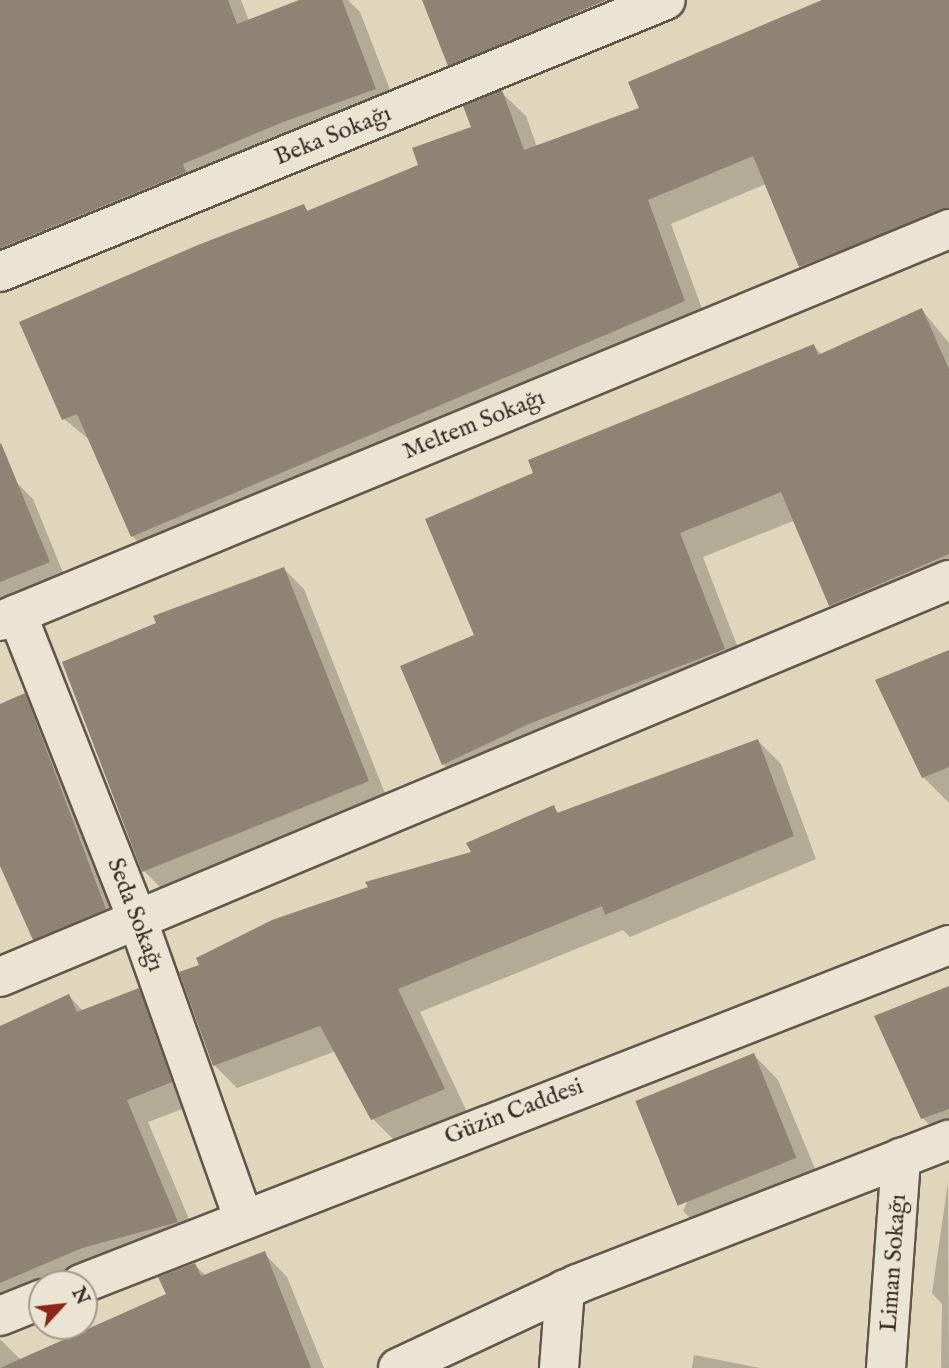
<!DOCTYPE html>
<html>
<head>
<meta charset="utf-8">
<style>
	body { margin:0 }
	#map { position:relative; width:949px; height:1368px; overflow:hidden; background:#dfd6bc; font-family:"IM FELL English",serif }
	div>[style] { position:absolute }
	[style*='--x'] { left:calc(var(--x)*1px); top:calc(var(--y)*1px); width:calc(var(--w)*1px); rotate:calc(var(--a)*1deg) }
	.shadow>* { inset:0; background:#0003 }
	.building>* { inset:0; background:#8f8473; transform-origin:0 0 }
	.roads { filter:drop-shadow(2px 0 #62564a) drop-shadow(-2px 0 #62564a) drop-shadow(0 2px #62564a) drop-shadow(0 -2px #62564a) }
	.street>* { height:38px; margin:-19px; padding:0 19px; transform-origin:19px; border-radius:19px; background:#eae4d3 }
	span { translate:-50% -50%; white-space:nowrap; text-align:center; line-height:1.15; -webkit-text-stroke:5px #eae4d3; paint-order:stroke }
	.street-label { font-size:24px; color:#392b24 }
	.north { position:absolute; left:28px; top:1270px; width:70px; height:70px; box-sizing:border-box; background:#eae4d3; border:2px solid #a39a8d; border-radius:50%; rotate:63deg; font-size:19px; font-weight:700; line-height:28px; text-align:center; color:#392b24 }
	.north::after { content:''; display:block; margin:auto; width:24px; height:32px; background:#8f2418; clip-path:polygon(50% 0,100% 100%,50% 72%,0 100%) }
</style>
</head>
<body>
<div id="map">
	<div class="shadow">
		<div style="clip-path:polygon(0 0,241px 0,249px 21px,304px 0,348px 0,360px 12px,399px 113px,0 272px)"></div>
		<div style="clip-path:polygon(424px 0,570px 0,586px 41px,472px 88px,449px 65px)"></div>
		<div style="clip-path:polygon(827px 0,949px 0,949px 239px,825px 290px,801px 266px,766px 184px,671px 224px,708px 325px,156px 560px,132px 536px,91px 441px,64px 419px,304px 206px,309px 212px,420px 166px,473px 128px,502px 93px,526px 116px,537px 147px,641px 109px)"></div>
		<div style="clip-path:polygon(922px 310px,949px 343px,949px 590px,855px 630px,830px 605px,793px 521px,703px 557px,748px 674px,467px 789px,443px 764px,402px 667px,476px 636px,535px 474px,814px 346px,822px 355px)"></div>
		<div style="clip-path:polygon(15px 481px,33px 499px,66px 580px,0 607px,0 488px)"></div>
		<div style="clip-path:polygon(284px 569px,304px 589px,388px 801px,164px 891px,144px 871px)"></div>
		<div style="clip-path:polygon(949px 652px,949px 802px,948px 802px,923px 777px)"></div>
		<div style="clip-path:polygon(24px 695px,42px 712px,123px 927px,52px 956px,34px 939px,0 862px,0 706px)"></div>
		<div style="clip-path:polygon(758px 741px,781px 764px,816px 859px,630px 937px,623px 930px,420px 1012px,467px 1112px,396px 1142px,373px 1119px,336px 1051px,237px 1088px,214px 1065px,473px 853px,553px 807px,560px 814px)"></div>
		<div style="clip-path:polygon(949px 988px,949px 1143px,947px 1143px,923px 1118px)"></div>
		<div style="clip-path:polygon(138px 990px,161px 1013px,193px 1105px,148px 1122px,200px 1245px,72px 1284px,42px 1284px,0 1303px,0 1028px,69px 996px,84px 1012px)"></div>
		<div style="clip-path:polygon(754px 1055px,778px 1080px,821px 1183px,708px 1236px,683px 1211px)"></div>
		<div style="clip-path:polygon(948px 1182px,949px 1368px,941px 1368px,942px 1304px,932px 1293px)"></div>
		<div style="clip-path:polygon(264px 1253px,287px 1277px,324px 1368px,0 1368px,0 1339px,21px 1360px,168px 1295px,195px 1265px,206px 1276px)"></div>
		<div style="clip-path:polygon(694px 1355px,760px 1368px,692px 1368px)"></div>
	</div>
	<div class="building">
		<div style="clip-path:polygon(0 0,228px 0,237px 24px,299px 0,342px 0,376px 89px,283px 122px,183px 164px,186px 172px,0 248px)"></div>
		<div style="clip-path:polygon(422px 0,607px 0,448px 66px)"></div>
		<div style="clip-path:polygon(822px 0,949px 0,949px 208px,799px 267px,753px 156px,648px 200px,685px 301px,131px 537px,77px 414px,62px 420px,19px 322px,198px 245px,304px 204px,307px 211px,418px 165px,412px 148px,471px 127px,463px 106px,502px 90px,524px 150px,639px 108px,628px 82px)"></div>
		<div style="clip-path:polygon(922px 308px,949px 369px,949px 554px,829px 606px,781px 492px,680px 533px,725px 649px,531px 723px,442px 765px,400px 666px,474px 635px,425px 519px,533px 473px,528px 460px,814px 344px,818px 355px)"></div>
		<div style="clip-path:polygon(1px 443px,50px 562px,0 582px,0 444px)"></div>
		<div style="clip-path:polygon(284px 567px,369px 781px,142px 872px,62px 662px,156px 623px,153px 616px)"></div>
		<div style="clip-path:polygon(949px 650px,949px 767px,922px 778px,875px 680px)"></div>
		<div style="clip-path:polygon(25px 693px,106px 909px,33px 940px,0 866px,0 704px)"></div>
		<div style="clip-path:polygon(758px 739px,794px 836px,605px 915px,602px 906px,398px 989px,445px 1089px,371px 1120px,320px 1026px,213px 1066px,179px 972px,199px 965px,196px 958px,272px 920px,368px 887px,365px 882px,471px 852px,466px 843px,554px 805px,557px 813px)"></div>
		<div style="clip-path:polygon(949px 986px,949px 1109px,921px 1119px,874px 1016px)"></div>
		<div style="clip-path:polygon(139px 988px,172px 1082px,127px 1100px,178px 1222px,82px 1248px,0 1283px,0 1026px,69px 994px,77px 1012px)"></div>
		<div style="left:754px;top:1053px;width:113px;height:128px;rotate:68deg"></div>
		<div style="clip-path:polygon(265px 1251px,311px 1368px,0 1368px,166px 1294px,158px 1277px,195px 1263px,201px 1276px)"></div>
	</div>
	<div class="roads">
		<div class="street">
			<div style="--x:0;--y:272;--w:719;--a:-22.22"></div>
			<div style="--x:17;--y:614;--w:330;--a:68.5"></div>
			<div style="--x:138;--y:921;--w:317;--a:70.5"></div>
			<div style="--x:0;--y:621;--w:1027;--a:-22.44"></div>
			<div style="--x:0;--y:977;--w:1029;--a:-22.7"></div>
			<div style="--x:81;--y:1284;--w:932;--a:-21.33"></div>
			<div style="--x:0;--y:1316;--w:45;--a:-22"></div>
			<div style="--x:398;--y:1368;--w:198;--a:-25.1"></div>
			<div style="--x:577;--y:1284;--w:399;--a:-21.2"></div>
			<div style="--x:559;--y:1368;--w:79;--a:-85.7"></div>
			<div style="--x:886;--y:1368;--w:211;--a:-85.9"></div>
		</div>
	</div>
	<div class="street-label">
		<span style="left:333px;top:136px;rotate:-22deg">Beka Sokağı</span>
		<span style="left:474px;top:425px;rotate:-22deg">Meltem Sokağı</span>
		<span style="left:135px;top:915px;rotate:69deg">Seda Sokağı</span>
		<span style="left:514px;top:1112px;rotate:-21deg">Güzin Caddesi</span>
		<span style="left:894px;top:1263px;rotate:-86deg">Liman Sokağı</span>
	</div>
	<div class="north">N</div>
</div>
</body>
</html>
